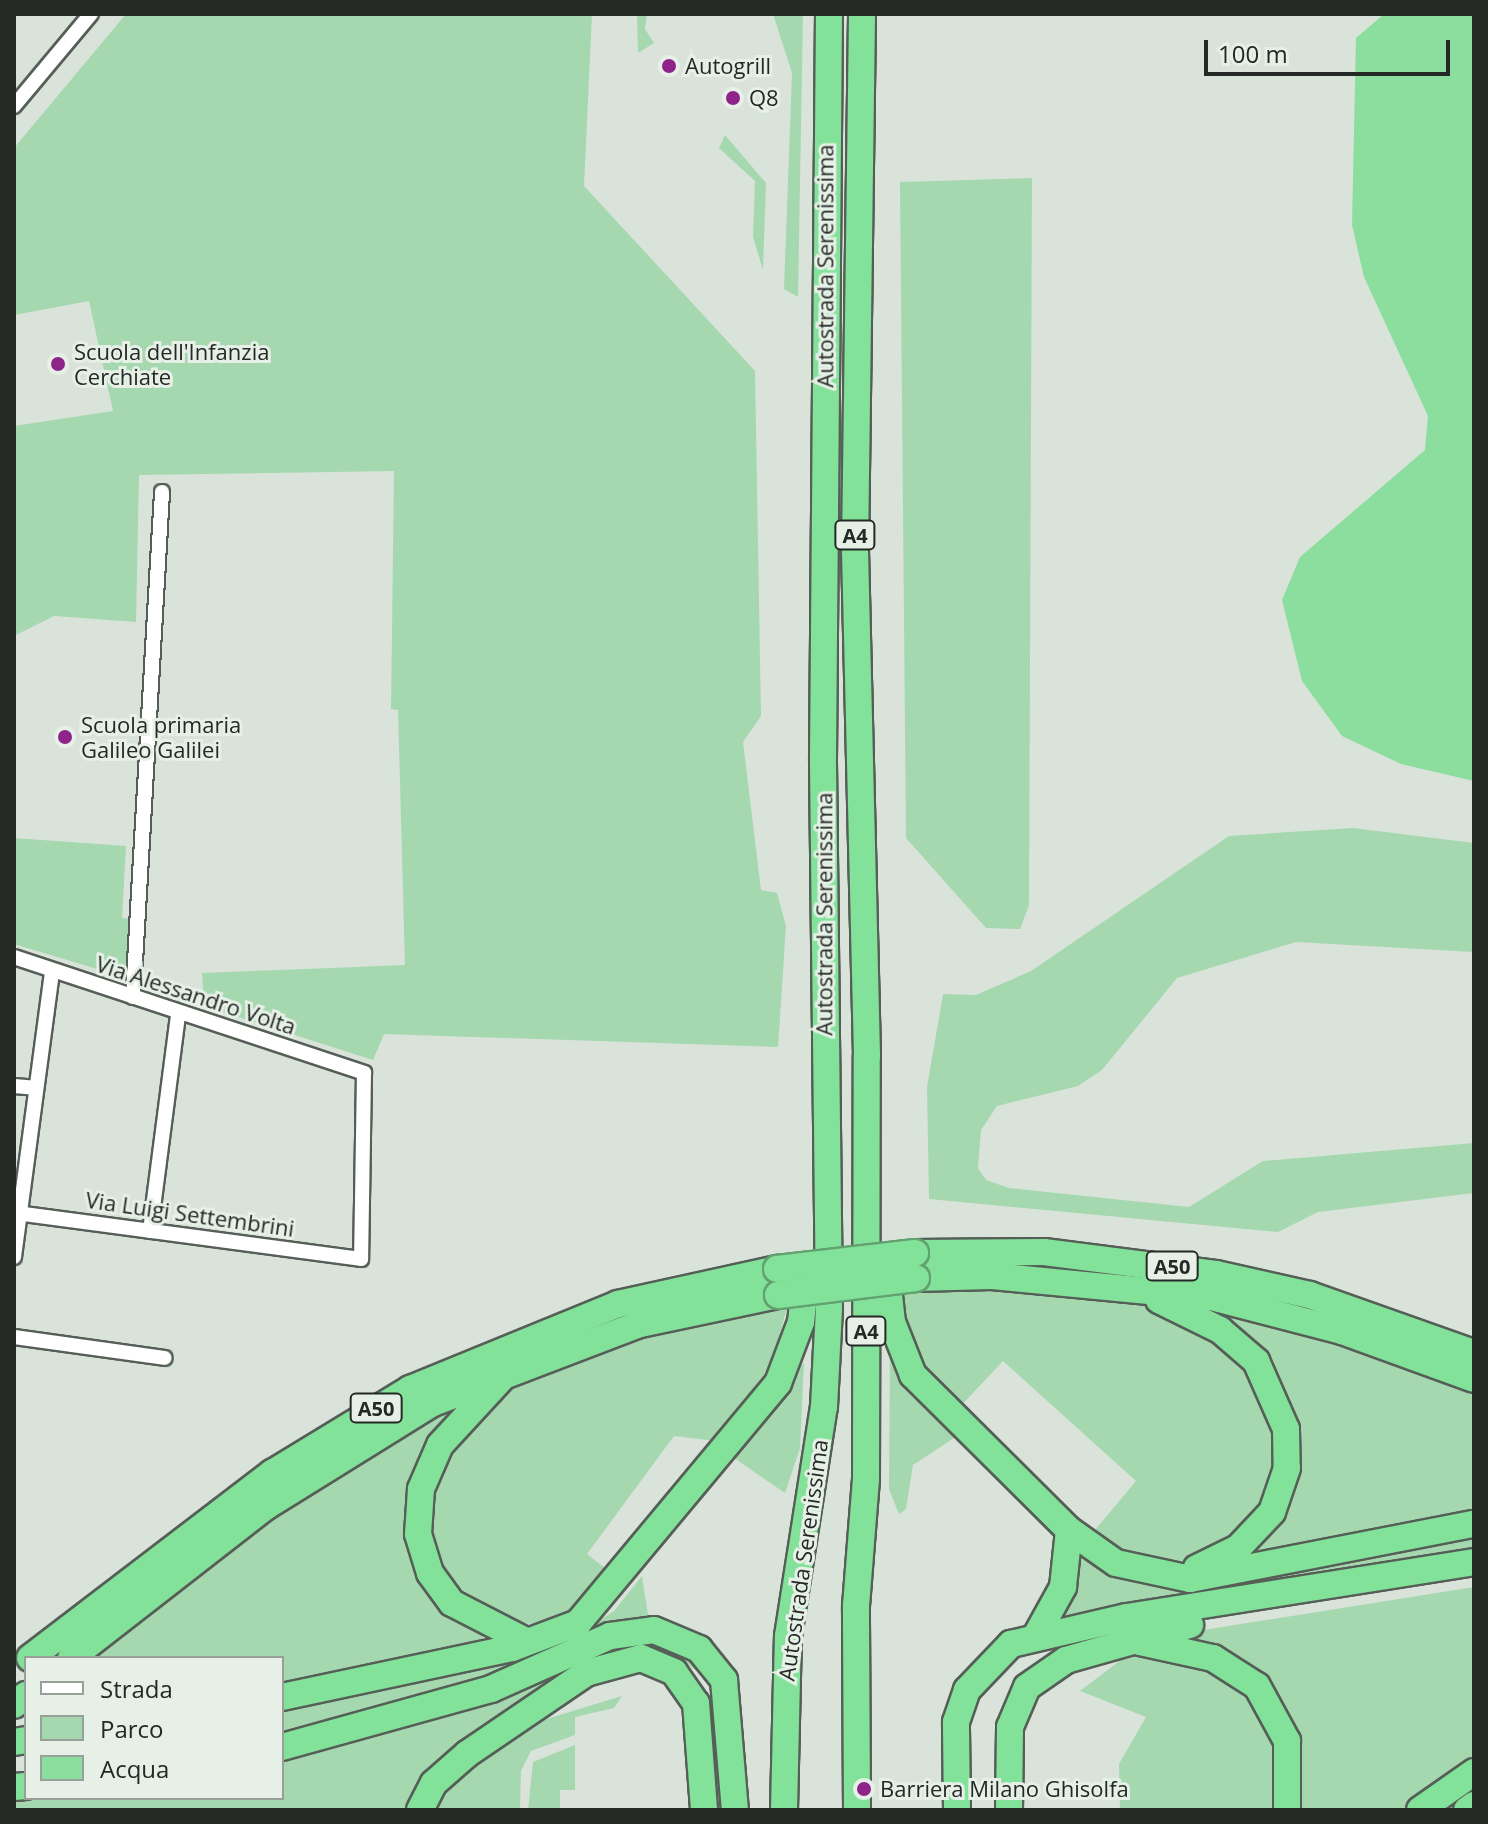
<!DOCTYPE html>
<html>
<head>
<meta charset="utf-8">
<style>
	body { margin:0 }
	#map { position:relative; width:1488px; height:1824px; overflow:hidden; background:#d9e3da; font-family:"Open Sans",sans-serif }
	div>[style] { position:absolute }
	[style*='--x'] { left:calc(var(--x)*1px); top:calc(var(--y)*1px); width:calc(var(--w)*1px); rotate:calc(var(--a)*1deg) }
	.green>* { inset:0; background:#a5d8af }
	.water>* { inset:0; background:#8bde9d }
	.roads { filter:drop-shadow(2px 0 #555e57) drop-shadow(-2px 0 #555e57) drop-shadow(0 2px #555e57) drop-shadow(0 -2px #555e57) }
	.street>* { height:14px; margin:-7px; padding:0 7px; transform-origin:7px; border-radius:7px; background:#fff }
	.highway>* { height:26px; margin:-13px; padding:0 13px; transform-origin:13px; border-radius:13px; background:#83e299 }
	.bridges { filter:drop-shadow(2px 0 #62a170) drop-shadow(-2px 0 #62a170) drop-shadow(0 2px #62a170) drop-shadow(0 -2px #62a170) }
	.highway-bridge>* { height:26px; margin:-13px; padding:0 13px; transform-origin:13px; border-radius:13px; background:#83e299 }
	.dots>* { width:22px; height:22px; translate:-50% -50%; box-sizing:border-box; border:4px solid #e6f0e7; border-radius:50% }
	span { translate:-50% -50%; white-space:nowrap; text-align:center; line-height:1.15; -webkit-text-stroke:6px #e6f0e7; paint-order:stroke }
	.shield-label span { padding:2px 6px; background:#e6f0e7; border:2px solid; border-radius:6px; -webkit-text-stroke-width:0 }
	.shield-label { font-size:20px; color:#252925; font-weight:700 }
	.poi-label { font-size:22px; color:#252925 }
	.left { translate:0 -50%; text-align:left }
	.street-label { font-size:22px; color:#252925 }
	.frame { position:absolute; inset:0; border:16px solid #252925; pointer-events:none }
	.legend { position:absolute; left:24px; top:1656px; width:260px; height:144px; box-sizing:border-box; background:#e6f0e7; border:2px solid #99a099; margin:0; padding:10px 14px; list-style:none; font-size:24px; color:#252925 }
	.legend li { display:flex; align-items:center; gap:16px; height:40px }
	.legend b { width:40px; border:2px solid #99a099 }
	.scale { position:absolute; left:1204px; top:40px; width:246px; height:36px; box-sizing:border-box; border:4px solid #252925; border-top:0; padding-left:10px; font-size:24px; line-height:28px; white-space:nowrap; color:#252925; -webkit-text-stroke:6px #e6f0e7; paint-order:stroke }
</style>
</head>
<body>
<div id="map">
	<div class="green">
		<div style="clip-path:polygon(126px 14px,592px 14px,584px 186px,755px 371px,761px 716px,743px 742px,761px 890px,777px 893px,786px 926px,778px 1047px,384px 1034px,373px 1060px,204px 1006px,202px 973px,405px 965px,398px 710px,391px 709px,394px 471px,139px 475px,136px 622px,54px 616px,14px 636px,14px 426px,113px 411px,89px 301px,14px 315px,14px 148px)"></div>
		<div style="clip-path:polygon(637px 14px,647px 14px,645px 29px,654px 43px,638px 53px)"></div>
		<div style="clip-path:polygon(773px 14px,803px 14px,798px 297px,784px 289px,792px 73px)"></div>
		<div style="clip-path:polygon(725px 135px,766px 183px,763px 270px,753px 237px,755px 181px,719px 148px)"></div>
		<div style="clip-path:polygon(1032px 178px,1029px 905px,1020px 929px,986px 928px,906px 838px,900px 182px)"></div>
		<div style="clip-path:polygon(1353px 828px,1474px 843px,1474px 952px,1296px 942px,1177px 978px,1102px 1070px,1078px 1086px,997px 1106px,981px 1130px,978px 1168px,986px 1180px,1009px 1188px,1189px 1207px,1263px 1161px,1474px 1143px,1474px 1193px,1318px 1212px,1278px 1232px,929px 1199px,927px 1087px,943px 994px,976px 995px,1031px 971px,1229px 836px)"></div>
		<div style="clip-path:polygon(14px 838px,126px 846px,122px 918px,132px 919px,125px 969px,107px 972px,14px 944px)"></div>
		<div style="clip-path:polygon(957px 1283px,1145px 1304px,1218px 1340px,1254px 1376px,1279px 1447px,1270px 1494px,1239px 1535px,1172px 1565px,1133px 1560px,1090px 1536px,1136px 1481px,1003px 1361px,956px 1411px,917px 1368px,895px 1288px)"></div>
		<div style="clip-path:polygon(789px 1301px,768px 1376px,716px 1441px,674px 1436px,587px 1554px,610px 1572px,577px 1609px,544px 1624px,509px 1623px,490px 1618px,443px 1581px,425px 1524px,441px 1461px,505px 1388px,566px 1355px)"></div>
		<div style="clip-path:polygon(1203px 1307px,1284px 1324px,1474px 1388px,1474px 1516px,1235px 1563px,1294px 1435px)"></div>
		<div style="clip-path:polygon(890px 1346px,957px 1436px,913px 1465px,906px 1509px,899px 1514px,889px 1489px)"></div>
		<div style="clip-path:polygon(804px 1362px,800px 1448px,785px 1493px,734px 1458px)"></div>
		<div style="clip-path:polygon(465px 1402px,410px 1498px,463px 1622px,482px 1633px,484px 1643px,282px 1688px,282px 1658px,85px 1658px,386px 1436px)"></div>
		<div style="clip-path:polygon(1474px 1532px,1474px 1554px,1057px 1618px,1082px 1554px,1143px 1584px,1180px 1590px)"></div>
		<div style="clip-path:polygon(642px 1576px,649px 1621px,543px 1662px,282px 1738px,282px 1704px,566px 1642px,614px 1611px)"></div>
		<div style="clip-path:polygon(1474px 1587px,1474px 1763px,1407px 1810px,1295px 1810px,1299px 1754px,1292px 1728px,1178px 1634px)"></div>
		<div style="clip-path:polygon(637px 1637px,687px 1650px,708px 1679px,664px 1648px,617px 1647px,460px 1749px,409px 1810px,14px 1810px,14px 1795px,282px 1798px,282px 1754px)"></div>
		<div style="clip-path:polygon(1144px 1654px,1187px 1658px,1252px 1694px,1279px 1744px,1278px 1810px,1120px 1810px,1119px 1764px,1146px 1717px,1080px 1691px,1122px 1659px)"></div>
		<div style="clip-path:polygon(622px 1696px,614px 1708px,575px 1717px,575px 1735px,531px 1751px,521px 1771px,520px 1810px,430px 1810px,445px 1785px,530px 1724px)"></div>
		<div style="clip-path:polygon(575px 1745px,575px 1790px,560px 1790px,560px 1810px,528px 1810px,533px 1762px)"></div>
	</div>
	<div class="water">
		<div style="clip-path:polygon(1384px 14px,1474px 14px,1474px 781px,1401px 764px,1342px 736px,1302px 681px,1282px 600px,1300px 557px,1425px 450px,1428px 416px,1364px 277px,1352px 225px,1356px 38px)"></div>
	</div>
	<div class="roads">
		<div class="street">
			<div style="--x:14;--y:106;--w:120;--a:-50.1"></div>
			<div style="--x:14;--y:957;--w:369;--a:18.3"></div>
			<div style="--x:364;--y:1073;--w:186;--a:90.9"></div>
			<div style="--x:361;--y:1259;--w:350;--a:-172.4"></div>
			<div style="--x:133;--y:997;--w:506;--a:-86.71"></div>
			<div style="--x:14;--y:1086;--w:21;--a:5"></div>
			<div style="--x:150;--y:1231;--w:219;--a:-82.6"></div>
			<div style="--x:14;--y:1257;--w:289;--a:-82.4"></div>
			<div style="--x:14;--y:1337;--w:152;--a:7.9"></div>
		</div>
		<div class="highway">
			<div style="--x:915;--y:1253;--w:129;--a:-0.4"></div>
			<div style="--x:1044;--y:1252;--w:173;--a:7.3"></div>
			<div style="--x:1216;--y:1274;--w:96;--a:12.6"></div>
			<div style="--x:1310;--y:1295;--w:174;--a:19.5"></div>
			<div style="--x:885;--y:1259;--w:63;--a:83.7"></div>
			<div style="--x:892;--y:1322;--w:57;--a:68.4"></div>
			<div style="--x:913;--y:1375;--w:220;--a:44.8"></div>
			<div style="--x:1069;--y:1530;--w:57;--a:35.1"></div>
			<div style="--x:1116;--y:1563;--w:76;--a:12.2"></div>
			<div style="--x:1190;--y:1579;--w:289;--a:-11"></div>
			<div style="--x:916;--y:1278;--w:76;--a:-1.5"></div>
			<div style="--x:992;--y:1276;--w:220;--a:5.5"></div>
			<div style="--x:1211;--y:1297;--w:135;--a:14.5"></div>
			<div style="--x:1342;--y:1331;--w:140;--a:20"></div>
			<div style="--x:1159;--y:1300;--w:68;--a:26.2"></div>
			<div style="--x:1220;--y:1330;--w:48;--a:40.7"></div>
			<div style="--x:1256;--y:1361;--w:74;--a:66.2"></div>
			<div style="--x:1286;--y:1429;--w:39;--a:89"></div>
			<div style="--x:1287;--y:1468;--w:46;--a:108.8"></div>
			<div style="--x:1272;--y:1512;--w:50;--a:133.4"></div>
			<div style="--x:1238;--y:1548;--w:46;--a:154"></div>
			<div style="--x:500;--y:1380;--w:88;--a:132.7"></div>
			<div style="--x:440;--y:1445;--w:48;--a:113.4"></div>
			<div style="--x:421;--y:1489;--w:45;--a:93.8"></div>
			<div style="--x:418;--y:1534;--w:41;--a:72.9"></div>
			<div style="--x:430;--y:1573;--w:37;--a:54"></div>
			<div style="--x:452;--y:1603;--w:83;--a:27.2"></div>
			<div style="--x:1037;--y:1634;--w:54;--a:-61"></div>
			<div style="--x:1063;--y:1587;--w:57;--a:-84"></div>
			<div style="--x:1140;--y:1642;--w:75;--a:12.4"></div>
			<div style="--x:1213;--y:1658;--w:52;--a:32.5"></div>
			<div style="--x:1257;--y:1686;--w:63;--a:61.4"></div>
			<div style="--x:1287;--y:1741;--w:69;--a:90"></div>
			<div style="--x:30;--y:1658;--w:305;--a:-37.4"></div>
			<div style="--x:272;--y:1473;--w:162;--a:-31.3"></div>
			<div style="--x:410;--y:1389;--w:225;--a:-22.2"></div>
			<div style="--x:618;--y:1304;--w:163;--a:-12.4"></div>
			<div style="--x:71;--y:1658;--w:246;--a:-37.9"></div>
			<div style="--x:265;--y:1507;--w:198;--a:-31.8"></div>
			<div style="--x:433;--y:1403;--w:222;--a:-20.9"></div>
			<div style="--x:640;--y:1324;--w:141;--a:-11.9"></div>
			<div style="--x:282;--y:1697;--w:235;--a:-12"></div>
			<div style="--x:512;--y:1648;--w:71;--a:-20.7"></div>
			<div style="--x:578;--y:1623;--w:312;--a:-50.2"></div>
			<div style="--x:778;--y:1383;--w:65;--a:-69.3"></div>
			<div style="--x:801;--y:1322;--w:53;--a:-83.5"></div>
			<div style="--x:14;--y:1705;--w:16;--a:-40"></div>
			<div style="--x:14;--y:1742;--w:12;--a:-9"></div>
			<div style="--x:282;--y:1747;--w:217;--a:-15.5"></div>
			<div style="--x:491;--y:1689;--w:130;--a:-24"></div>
			<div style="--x:610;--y:1636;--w:44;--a:-7.8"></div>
			<div style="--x:654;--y:1630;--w:49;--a:22.9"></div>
			<div style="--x:699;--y:1649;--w:40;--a:51"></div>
			<div style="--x:724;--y:1680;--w:130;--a:85.2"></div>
			<div style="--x:14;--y:1787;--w:12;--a:-5"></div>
			<div style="--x:420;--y:1810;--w:30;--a:-63"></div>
			<div style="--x:434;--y:1783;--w:44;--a:-41.3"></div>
			<div style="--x:467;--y:1754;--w:144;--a:-34.2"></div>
			<div style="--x:586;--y:1673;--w:57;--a:-15.3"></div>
			<div style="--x:641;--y:1658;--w:36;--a:23"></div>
			<div style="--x:674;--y:1672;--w:38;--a:55"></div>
			<div style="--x:696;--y:1703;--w:107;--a:85.7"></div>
			<div style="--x:784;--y:1810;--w:174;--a:-88.7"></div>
			<div style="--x:788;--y:1636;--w:232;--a:-81.1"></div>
			<div style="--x:824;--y:1407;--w:99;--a:-87.1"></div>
			<div style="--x:829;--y:1308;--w:549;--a:-90.63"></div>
			<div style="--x:823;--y:759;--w:745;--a:-89.54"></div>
			<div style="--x:857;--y:1810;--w:204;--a:-90.3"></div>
			<div style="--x:856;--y:1606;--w:128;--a:-85.5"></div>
			<div style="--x:866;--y:1478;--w:422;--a:-89.9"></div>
			<div style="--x:867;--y:1056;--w:506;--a:-91.36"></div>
			<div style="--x:855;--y:550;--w:536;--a:-89.25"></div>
			<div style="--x:957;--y:1810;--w:88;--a:-90.7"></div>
			<div style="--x:956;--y:1722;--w:34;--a:-71"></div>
			<div style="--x:967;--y:1690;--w:64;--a:-46.3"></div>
			<div style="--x:1011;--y:1644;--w:119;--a:-13.1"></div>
			<div style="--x:1127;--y:1617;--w:351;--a:-9"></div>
			<div style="--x:1009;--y:1810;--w:83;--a:-89.3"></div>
			<div style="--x:1010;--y:1727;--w:43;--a:-67"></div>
			<div style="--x:1027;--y:1687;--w:47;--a:-34.7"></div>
			<div style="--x:1066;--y:1660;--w:129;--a:-15.8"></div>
			<div style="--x:1420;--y:1810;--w:66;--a:-35.1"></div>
			<div style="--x:1467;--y:1810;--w:9;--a:-36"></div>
		</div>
	</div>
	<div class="bridges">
		<div class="highway-bridge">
			<div style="--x:777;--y:1269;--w:139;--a:-6.6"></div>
			<div style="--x:778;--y:1295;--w:139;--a:-7"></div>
		</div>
	</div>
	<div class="dots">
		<div style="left:669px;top:66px;background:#8e2489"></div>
		<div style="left:733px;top:98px;background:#8e2489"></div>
		<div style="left:58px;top:364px;background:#8e2489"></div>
		<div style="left:65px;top:737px;background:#8e2489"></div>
		<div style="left:864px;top:1789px;background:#8e2489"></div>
	</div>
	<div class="shield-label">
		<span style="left:855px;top:535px">A4</span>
		<span style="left:1172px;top:1266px">A50</span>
		<span style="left:866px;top:1331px">A4</span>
		<span style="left:376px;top:1408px">A50</span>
	</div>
	<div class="poi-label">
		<span class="left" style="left:685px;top:66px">Autogrill</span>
		<span class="left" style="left:749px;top:98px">Q8</span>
		<span class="left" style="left:74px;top:364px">Scuola dell'Infanzia<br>Cerchiate</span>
		<span class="left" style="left:81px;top:737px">Scuola primaria<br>Galileo Galilei</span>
		<span class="left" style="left:880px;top:1789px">Barriera Milano Ghisolfa</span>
	</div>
	<div class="street-label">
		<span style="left:825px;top:266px;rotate:-90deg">Autostrada Serenissima</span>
		<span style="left:824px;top:914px;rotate:-90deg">Autostrada Serenissima</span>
		<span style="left:196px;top:995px;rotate:18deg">Via Alessandro Volta</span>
		<span style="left:190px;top:1214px;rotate:8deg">Via Luigi Settembrini</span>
		<span style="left:803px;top:1560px;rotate:-82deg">Autostrada Serenissima</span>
	</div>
	<div class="frame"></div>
	<ul class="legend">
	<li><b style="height:10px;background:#fff"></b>Strada</li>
	<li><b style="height:22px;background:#a5d8af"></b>Parco</li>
	<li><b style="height:22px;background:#8bde9d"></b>Acqua</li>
	</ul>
	<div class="scale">100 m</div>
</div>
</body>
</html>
